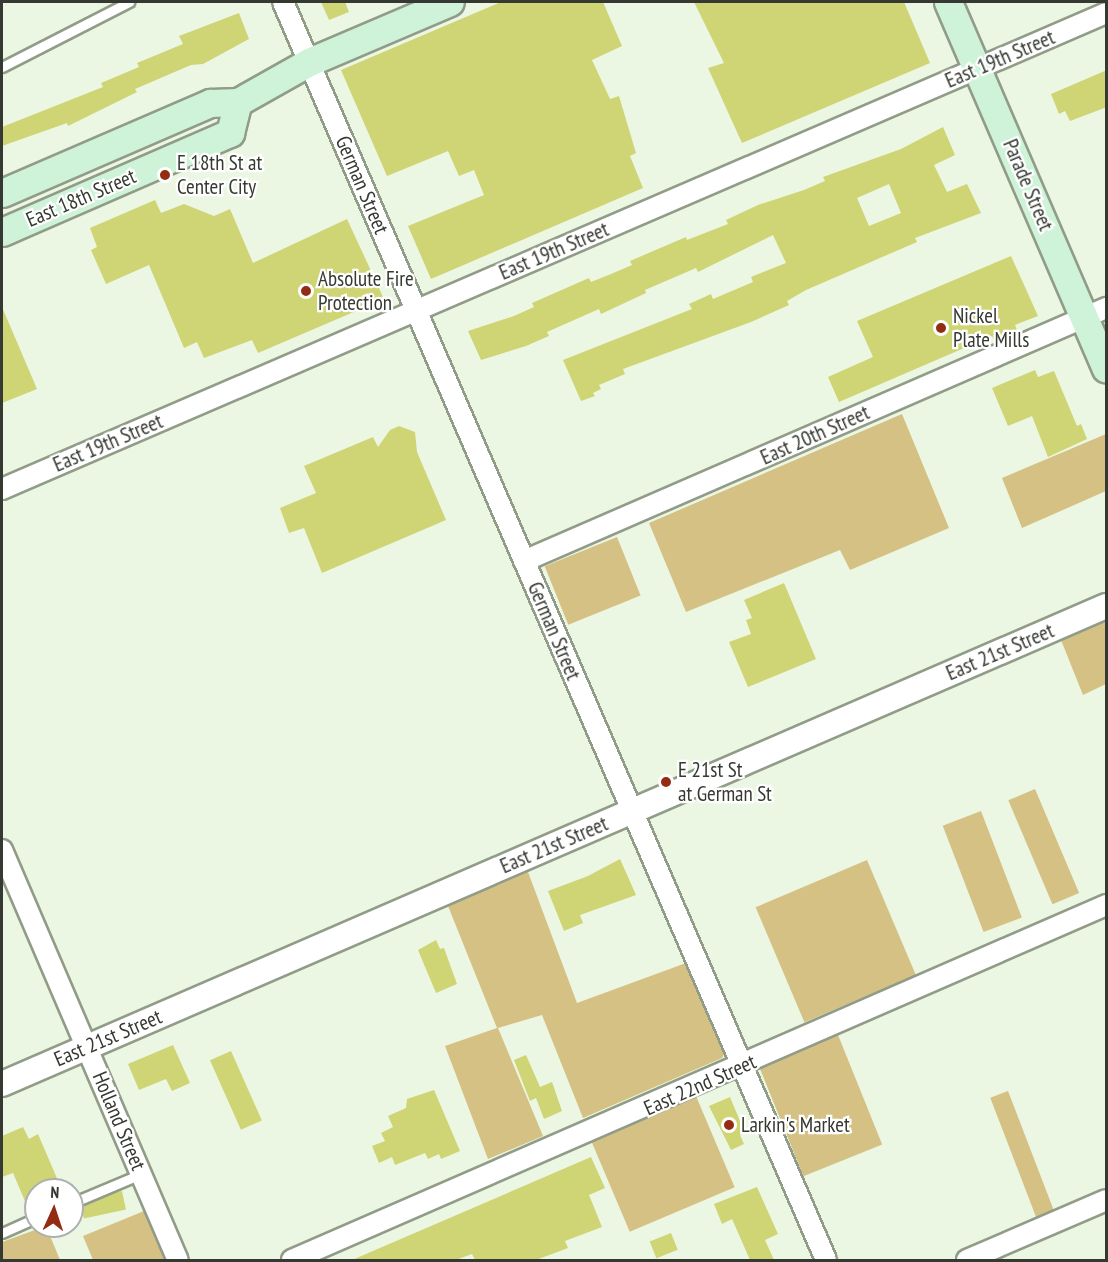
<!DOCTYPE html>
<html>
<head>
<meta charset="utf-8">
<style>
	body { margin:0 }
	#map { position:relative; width:1108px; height:1262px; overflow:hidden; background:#ebf7e2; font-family:"PT Sans Narrow",sans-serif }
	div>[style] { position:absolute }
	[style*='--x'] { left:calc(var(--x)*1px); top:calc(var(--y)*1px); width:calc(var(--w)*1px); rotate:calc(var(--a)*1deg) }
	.green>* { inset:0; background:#d5c183; transform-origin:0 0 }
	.building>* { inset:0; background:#cfd475; transform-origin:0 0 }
	.roads { filter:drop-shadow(2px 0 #919c88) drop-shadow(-2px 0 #919c88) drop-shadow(0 2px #919c88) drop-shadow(0 -2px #919c88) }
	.service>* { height:9px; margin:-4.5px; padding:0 4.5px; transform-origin:4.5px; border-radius:4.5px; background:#fff }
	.minor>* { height:20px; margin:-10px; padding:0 10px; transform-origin:10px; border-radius:10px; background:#fff }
	.tertiary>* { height:24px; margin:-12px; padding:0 12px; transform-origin:12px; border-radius:12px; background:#fff }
	.secondary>* { height:27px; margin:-13.5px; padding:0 13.5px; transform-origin:13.5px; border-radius:13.5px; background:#cef3d8 }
	.dots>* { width:16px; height:16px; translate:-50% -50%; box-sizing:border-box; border:3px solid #fff; border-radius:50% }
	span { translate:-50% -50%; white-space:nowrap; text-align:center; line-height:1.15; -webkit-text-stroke:4.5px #fff; paint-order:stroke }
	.street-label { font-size:21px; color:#353931 }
	.poi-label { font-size:21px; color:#353931 }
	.left { translate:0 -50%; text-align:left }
	.frame { position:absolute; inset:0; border:3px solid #353931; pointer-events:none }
	.north { position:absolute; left:24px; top:1178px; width:60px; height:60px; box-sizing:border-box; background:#fff; border:2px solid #aeb0ad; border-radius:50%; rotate:3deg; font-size:16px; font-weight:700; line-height:24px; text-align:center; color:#353931 }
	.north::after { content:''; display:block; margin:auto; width:21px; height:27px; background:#942c13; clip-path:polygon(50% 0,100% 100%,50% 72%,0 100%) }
</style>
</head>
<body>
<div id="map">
	<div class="green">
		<div style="clip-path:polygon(902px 414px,949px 528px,850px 570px,840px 550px,686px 612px,649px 523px)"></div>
		<div style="clip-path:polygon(1106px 434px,1106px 491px,1022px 528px,1002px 478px)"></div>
		<div style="left:617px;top:537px;width:63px;height:78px;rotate:68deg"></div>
		<div style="clip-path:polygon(1106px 621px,1106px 684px,1083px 695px,1061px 640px)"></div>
		<div style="left:1035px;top:789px;width:113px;height:29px;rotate:67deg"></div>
		<div style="left:981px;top:811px;width:114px;height:41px;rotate:69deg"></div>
		<div style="left:867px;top:860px;width:125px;height:121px;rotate:67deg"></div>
		<div style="clip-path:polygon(528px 872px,577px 1003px,686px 963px,725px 1053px,722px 1058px,583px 1118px,542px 1015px,498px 1028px,543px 1136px,488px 1159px,445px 1046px,497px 1028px,448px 906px)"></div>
		<div style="left:838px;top:1035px;width:118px;height:85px;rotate:68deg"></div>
		<div style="left:1008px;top:1091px;width:129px;height:19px;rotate:69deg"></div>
		<div style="left:696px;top:1096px;width:99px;height:114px;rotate:67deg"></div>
		<div style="clip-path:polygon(144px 1211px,165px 1260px,93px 1260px,83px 1236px)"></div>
		<div style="clip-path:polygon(46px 1226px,60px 1260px,2px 1260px,2px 1242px)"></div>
	</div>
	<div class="building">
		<div style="clip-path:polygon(321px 2px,345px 2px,349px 12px,329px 20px)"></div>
		<div style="clip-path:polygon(501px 2px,603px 2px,622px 46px,592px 60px,610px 99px,619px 96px,636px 153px,630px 156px,643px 188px,431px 279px,408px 226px,484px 195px,474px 170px,459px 176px,448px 151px,387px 176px,341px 70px)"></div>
		<div style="clip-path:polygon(694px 2px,904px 2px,930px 63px,742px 143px,708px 68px,724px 63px)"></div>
		<div style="clip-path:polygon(239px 13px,249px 39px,203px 64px,191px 65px,135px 89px,137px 92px,68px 126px,67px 123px,2px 146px,2px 127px,103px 87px,101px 83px,139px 67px,137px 63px,183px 44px,179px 36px)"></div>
		<div style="clip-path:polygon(1107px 70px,1107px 107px,1070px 121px,1065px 111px,1059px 114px,1051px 94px)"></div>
		<div style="clip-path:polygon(evenodd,943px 127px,955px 155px,934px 165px,947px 192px,967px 184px,981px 213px,915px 238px,917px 242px,806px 290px,787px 301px,789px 305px,751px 322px,623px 369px,625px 374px,599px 385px,601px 389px,593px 393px,595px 396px,581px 401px,563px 360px,692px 309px,689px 304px,711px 294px,713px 299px,753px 282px,751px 277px,786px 263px,773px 235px,698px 272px,696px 268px,645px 290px,646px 293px,601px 314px,599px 309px,547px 332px,549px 336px,526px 346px,481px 360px,468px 331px,514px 316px,534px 307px,532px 303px,589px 278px,591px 282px,611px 274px,632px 265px,630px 261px,686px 237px,687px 240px,728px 224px,726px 220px,758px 205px,804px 190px,825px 181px,823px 177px,901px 149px,943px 127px,889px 184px,901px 213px,869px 226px,857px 198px,889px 184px)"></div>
		<div style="clip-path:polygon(155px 200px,161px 213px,184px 204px,214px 216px,230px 209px,253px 263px,347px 219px,384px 299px,258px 353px,252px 340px,204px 358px,197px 342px,184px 348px,149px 265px,106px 284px,91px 250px,97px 247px,90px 228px)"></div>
		<div style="clip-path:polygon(1011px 256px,1038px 316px,1015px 325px,1017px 330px,994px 340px,992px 336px,839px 402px,828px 377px,873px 357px,857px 321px)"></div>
		<div style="clip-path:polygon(2px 307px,37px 389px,2px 403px)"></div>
		<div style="clip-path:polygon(1035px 370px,1038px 377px,1054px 371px,1077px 426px,1081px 424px,1087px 439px,1048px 457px,1032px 416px,1008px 426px,992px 388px)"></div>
		<div style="clip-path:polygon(399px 426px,415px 432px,417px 452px,446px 520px,322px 573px,304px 528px,289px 533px,280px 508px,316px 493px,304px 466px,373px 437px,378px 447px,390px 430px)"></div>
		<div style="clip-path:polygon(784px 583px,816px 659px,748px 687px,729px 642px,751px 634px,746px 620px,752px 618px,744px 600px)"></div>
		<div style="clip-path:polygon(620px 859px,636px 895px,580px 915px,583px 923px,564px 931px,548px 891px,588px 876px)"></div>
		<div style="clip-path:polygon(436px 940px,440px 949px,444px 948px,457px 984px,436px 993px,418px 950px)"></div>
		<div style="clip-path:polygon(173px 1045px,190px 1083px,172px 1091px,166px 1079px,139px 1090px,128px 1064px)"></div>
		<div style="left:231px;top:1051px;width:76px;height:23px;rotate:66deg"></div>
		<div style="clip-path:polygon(526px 1055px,540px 1087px,552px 1082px,562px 1111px,544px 1119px,536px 1098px,530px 1101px,514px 1060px)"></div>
		<div style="clip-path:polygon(434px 1090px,460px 1151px,441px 1159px,439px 1154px,428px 1159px,425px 1153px,395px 1165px,392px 1157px,379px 1163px,372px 1146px,385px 1141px,381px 1133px,393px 1127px,388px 1116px,406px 1108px,407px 1099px)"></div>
		<div style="clip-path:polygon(730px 1097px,745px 1133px,740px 1135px,744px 1144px,731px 1150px,709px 1106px)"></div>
		<div style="clip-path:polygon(23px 1127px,29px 1139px,38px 1134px,62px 1190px,36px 1190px,36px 1211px,30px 1213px,13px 1173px,2px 1177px,2px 1136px)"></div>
		<div style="clip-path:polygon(591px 1157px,605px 1188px,589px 1195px,602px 1227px,565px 1241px,568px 1248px,536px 1260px,475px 1260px,472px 1254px,456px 1260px,352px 1260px)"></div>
		<div style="clip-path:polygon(757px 1187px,778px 1234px,765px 1240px,774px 1260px,750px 1260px,732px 1219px,722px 1224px,714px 1204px)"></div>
		<div style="left:122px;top:1191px;width:19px;height:43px;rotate:78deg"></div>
		<div style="left:671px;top:1233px;width:18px;height:23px;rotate:68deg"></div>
	</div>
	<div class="roads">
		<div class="service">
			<div style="--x:2;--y:67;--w:143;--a:-27.1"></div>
			<div style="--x:72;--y:1203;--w:75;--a:-22.8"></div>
			<div style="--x:2;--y:1233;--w:37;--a:-24"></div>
		</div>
		<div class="minor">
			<div style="--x:283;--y:2;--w:1370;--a:66.65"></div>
			<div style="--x:2;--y:489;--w:1202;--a:-23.32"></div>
			<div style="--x:524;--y:561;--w:635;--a:-23.49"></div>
			<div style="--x:2;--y:850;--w:446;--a:66.8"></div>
			<div style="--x:292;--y:1260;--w:888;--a:-23.56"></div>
			<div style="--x:967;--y:1260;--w:151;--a:-23.3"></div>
		</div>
		<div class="tertiary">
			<div style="--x:2;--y:1084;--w:1203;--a:-23.41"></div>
		</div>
		<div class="secondary">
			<div style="--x:948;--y:2;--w:399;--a:66.7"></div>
			<div style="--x:2;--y:193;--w:227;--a:-23.4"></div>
			<div style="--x:210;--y:103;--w:28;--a:-2"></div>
			<div style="--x:238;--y:102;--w:81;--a:-29.4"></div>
			<div style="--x:309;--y:62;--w:153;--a:-23.1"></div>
			<div style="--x:2;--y:232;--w:249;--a:-23.5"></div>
			<div style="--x:230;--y:133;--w:32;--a:-76"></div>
		</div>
	</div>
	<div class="dots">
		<div style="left:165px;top:175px;background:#942c13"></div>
		<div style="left:306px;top:291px;background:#942c13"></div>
		<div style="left:941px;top:328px;background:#942c13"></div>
		<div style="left:666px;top:782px;background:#942c13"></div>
		<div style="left:729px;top:1125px;background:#942c13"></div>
	</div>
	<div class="street-label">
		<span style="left:1000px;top:59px;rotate:-23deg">East 19th Street</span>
		<span style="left:362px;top:185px;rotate:67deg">German Street</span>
		<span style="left:1028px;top:185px;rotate:67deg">Parade Street</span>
		<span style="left:81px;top:198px;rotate:-23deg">East 18th Street</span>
		<span style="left:554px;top:251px;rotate:-23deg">East 19th Street</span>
		<span style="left:815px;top:435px;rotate:-24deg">East 20th Street</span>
		<span style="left:108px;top:443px;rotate:-23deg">East 19th Street</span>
		<span style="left:554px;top:631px;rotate:67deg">German Street</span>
		<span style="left:1000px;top:652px;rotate:-23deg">East 21st Street</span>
		<span style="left:554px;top:845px;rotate:-23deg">East 21st Street</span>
		<span style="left:108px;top:1038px;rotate:-23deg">East 21st Street</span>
		<span style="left:700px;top:1085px;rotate:-24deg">East 22nd Street</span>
		<span style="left:119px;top:1121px;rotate:67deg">Holland Street</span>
	</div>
	<div class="poi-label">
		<span class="left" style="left:177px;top:175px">E 18th St at<br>Center City</span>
		<span class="left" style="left:318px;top:291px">Absolute Fire<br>Protection</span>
		<span class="left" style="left:953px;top:328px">Nickel<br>Plate Mills</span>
		<span class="left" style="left:678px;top:782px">E 21st St<br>at German St</span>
		<span class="left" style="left:741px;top:1125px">Larkin's Market</span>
	</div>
	<div class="frame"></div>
	<div class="north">N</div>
</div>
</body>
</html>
